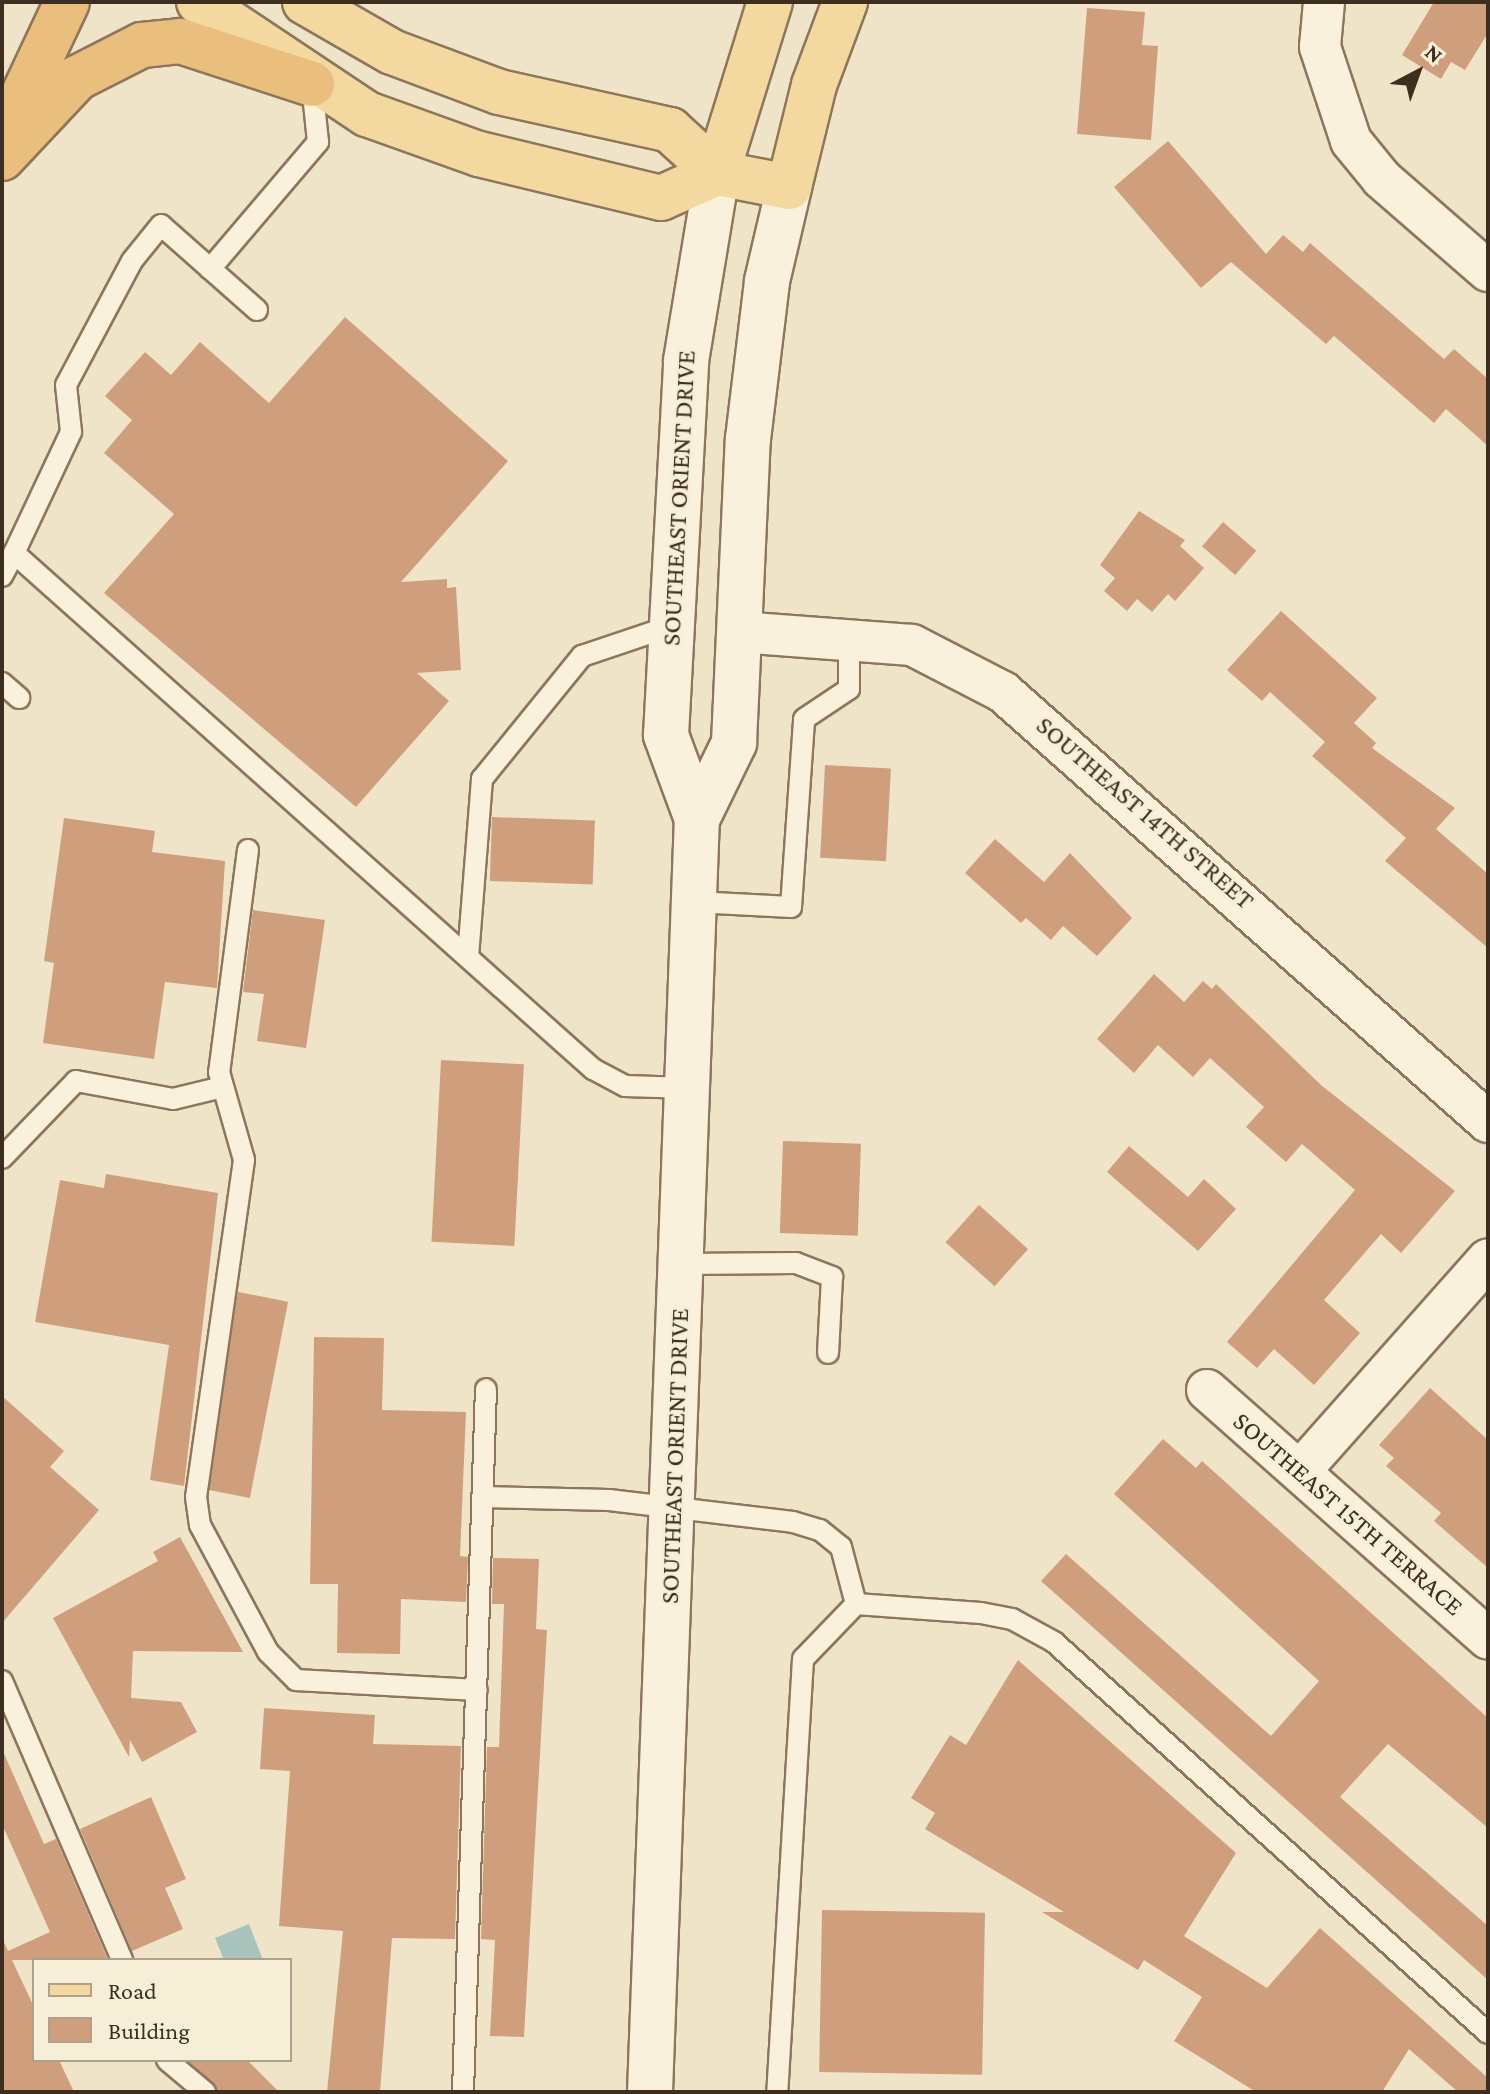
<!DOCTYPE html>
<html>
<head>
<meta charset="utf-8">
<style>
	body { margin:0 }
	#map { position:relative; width:1490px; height:2094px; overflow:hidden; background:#f0e4c8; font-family:"Crimson Pro",serif }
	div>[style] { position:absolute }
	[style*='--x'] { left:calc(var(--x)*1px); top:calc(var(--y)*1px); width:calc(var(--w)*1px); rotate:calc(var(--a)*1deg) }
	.water>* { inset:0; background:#a9c4bc }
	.building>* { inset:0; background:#cf9f7d; transform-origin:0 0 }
	.roads { filter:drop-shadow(2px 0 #8d765c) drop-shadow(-2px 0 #8d765c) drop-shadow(0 2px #8d765c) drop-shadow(0 -2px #8d765c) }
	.service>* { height:20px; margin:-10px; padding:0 10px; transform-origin:10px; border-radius:10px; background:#faf1dc }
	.minor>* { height:40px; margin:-20px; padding:0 20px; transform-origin:20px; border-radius:20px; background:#faf1dc }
	.secondary>* { height:44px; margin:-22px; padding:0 22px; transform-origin:22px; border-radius:22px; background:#faf1dc }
	.primary>* { height:44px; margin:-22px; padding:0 22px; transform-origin:22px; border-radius:22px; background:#f3d9a0 }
	.trunk>* { height:44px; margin:-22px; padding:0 22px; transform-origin:22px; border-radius:22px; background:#eabe7c }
	span { translate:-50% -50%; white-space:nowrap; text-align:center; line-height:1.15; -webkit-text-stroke:6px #f7eed8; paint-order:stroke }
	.street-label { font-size:26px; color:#3d2e20 }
	.frame { position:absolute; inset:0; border:4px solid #3d2e20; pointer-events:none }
	.legend { position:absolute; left:32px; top:1958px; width:260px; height:104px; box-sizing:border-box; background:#f7eed8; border:2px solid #ada18e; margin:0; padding:10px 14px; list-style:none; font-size:24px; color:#3d2e20 }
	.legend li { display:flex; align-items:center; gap:16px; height:40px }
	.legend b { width:40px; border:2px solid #ada18e }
	.north { position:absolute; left:1378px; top:32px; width:80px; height:80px; -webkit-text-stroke:6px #f7eed8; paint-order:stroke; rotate:41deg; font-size:22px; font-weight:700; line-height:32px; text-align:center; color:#3d2e20 }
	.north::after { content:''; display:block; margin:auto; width:28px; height:36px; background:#3d2e20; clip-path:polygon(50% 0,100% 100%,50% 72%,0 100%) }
</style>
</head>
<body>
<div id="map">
	<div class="water">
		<div style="clip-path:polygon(249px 1924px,263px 1960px,224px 1960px,215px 1938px)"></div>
	</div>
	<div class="building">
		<div style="clip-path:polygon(1434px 2px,1488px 2px,1488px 33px,1465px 70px,1451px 62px,1441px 79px,1402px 55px)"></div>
		<div style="clip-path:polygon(1087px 8px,1145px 12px,1142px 45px,1158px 46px,1151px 140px,1077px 134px)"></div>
		<div style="clip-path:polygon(1168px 141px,1266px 254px,1283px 235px,1303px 252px,1310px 243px,1444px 359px,1454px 349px,1488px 379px,1488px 446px,1446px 409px,1434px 423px,1334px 336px,1326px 344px,1231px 262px,1201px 288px,1114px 187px)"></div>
		<div style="clip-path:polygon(345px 317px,508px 461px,401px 582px,447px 579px,447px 588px,456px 587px,461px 670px,417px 673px,449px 701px,356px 807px,104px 593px,174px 514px,104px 453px,132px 420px,105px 396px,145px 352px,171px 375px,200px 342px,269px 403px)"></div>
		<div style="clip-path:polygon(1139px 511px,1185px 540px,1180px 546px,1204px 568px,1175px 601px,1168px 594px,1152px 612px,1137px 599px,1127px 611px,1104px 591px,1115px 578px,1100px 565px)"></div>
		<div style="left:1223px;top:522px;width:44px;height:32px;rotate:41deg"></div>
		<div style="clip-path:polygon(1281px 611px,1377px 698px,1354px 723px,1376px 743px,1372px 748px,1455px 808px,1436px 829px,1488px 874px,1488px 948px,1385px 861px,1406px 838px,1312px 756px,1325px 742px,1270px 692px,1262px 701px,1227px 670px)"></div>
		<div style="left:825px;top:765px;width:66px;height:93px;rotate:3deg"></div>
		<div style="left:492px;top:817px;width:103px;height:64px;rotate:2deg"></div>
		<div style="clip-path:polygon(64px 818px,155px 831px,152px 852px,225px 861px,217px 988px,165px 982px,154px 1059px,43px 1043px,54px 963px,44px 961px)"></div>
		<div style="clip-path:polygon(995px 839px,1044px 882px,1070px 853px,1132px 918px,1097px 956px,1063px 926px,1051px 940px,1026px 918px,1021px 923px,965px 873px)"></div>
		<div style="clip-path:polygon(253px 910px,325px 920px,306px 1048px,257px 1041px,264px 994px,243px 992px)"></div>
		<div style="clip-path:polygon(1154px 974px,1184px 1002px,1203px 981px,1212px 989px,1216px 984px,1321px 1085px,1455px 1191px,1401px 1253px,1381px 1234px,1324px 1300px,1360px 1333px,1314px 1385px,1274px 1349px,1257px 1368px,1227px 1342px,1355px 1190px,1302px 1144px,1286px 1162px,1246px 1127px,1264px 1107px,1210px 1058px,1193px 1077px,1158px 1045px,1134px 1073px,1097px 1039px)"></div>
		<div style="left:441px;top:1060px;width:83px;height:182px;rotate:3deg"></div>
		<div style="left:783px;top:1141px;width:78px;height:92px;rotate:2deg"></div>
		<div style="clip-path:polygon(1129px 1146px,1188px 1197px,1204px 1179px,1236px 1209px,1198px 1251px,1107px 1172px)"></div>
		<div style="clip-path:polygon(106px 1174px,218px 1193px,184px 1486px,150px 1480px,169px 1345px,35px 1322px,60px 1180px,104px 1188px)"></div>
		<div style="left:979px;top:1205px;width:66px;height:50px;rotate:42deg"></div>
		<div style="left:238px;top:1292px;width:51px;height:200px;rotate:11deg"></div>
		<div style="clip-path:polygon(314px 1337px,384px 1338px,382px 1410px,466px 1412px,460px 1556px,468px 1557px,466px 1602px,401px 1599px,400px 1654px,337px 1653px,338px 1584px,310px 1584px)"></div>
		<div style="clip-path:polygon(1430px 1388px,1488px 1440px,1488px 1568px,1434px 1521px,1441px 1513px,1386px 1466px,1394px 1458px,1379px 1445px)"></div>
		<div style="clip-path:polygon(2px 1396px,64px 1451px,50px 1467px,99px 1510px,2px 1623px)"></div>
		<div style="clip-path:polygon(1163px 1439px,1196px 1468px,1202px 1461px,1488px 1718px,1488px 1828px,1388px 1744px,1340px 1797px,1488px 1926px,1488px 1980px,1041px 1581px,1066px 1554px,1271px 1736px,1319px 1681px,1114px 1494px)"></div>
		<div style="clip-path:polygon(180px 1537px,243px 1652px,133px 1651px,131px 1698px,181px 1702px,197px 1732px,142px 1762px,130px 1740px,129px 1757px,53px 1618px,158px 1561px,153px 1552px)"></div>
		<div style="clip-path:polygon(493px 1558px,539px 1559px,536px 1629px,547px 1630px,524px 2037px,490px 2036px,495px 1940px,481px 1939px,487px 1747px,499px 1747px,504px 1604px,492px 1604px)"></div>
		<div style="clip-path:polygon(1018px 1660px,1236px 1853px,1184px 1936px,1267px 1988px,1320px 1928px,1488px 2078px,1488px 2092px,1458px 2092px,1409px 2049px,1382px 2092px,1256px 2092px,1174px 2041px,1202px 1997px,1144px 1960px,1138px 1970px,1042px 1912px,1064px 1912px,925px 1829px,935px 1813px,911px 1798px,950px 1735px,966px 1745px)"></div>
		<div style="clip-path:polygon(264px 1708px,375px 1715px,373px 1744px,461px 1746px,455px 1939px,392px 1938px,380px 2092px,327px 2092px,343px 1931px,279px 1926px,290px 1771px,260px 1769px)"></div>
		<div style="clip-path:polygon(2px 1749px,44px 1844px,56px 1839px,108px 1960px,12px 1960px,34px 2007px,34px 2060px,59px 2060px,74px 2092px,2px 2092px,2px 1938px,8px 1951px,50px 1932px,2px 1824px)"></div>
		<div style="clip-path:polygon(151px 1797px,186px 1879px,165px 1888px,183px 1929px,132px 1951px,80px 1829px)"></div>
		<div style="left:822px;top:1910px;width:163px;height:162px;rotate:1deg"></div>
		<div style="clip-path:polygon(187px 2060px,247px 2060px,279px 2092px,218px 2092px)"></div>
	</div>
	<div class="roads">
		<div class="service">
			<div style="--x:210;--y:269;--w:167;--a:-49.6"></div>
			<div style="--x:318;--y:142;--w:58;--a:-95.9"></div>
			<div style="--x:257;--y:310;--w:128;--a:-138.5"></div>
			<div style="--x:161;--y:225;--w:46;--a:128.9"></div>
			<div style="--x:132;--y:261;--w:140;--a:118"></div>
			<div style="--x:66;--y:385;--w:47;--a:83.9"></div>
			<div style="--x:71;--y:432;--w:134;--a:115.2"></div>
			<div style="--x:14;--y:553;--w:776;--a:41.71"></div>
			<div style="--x:593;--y:1069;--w:36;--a:28"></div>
			<div style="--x:625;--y:1086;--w:64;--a:1.8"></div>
			<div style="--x:2;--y:576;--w:26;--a:-62"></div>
			<div style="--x:2;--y:683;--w:23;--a:41"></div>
			<div style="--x:248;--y:850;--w:224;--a:97.4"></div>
			<div style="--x:219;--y:1072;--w:91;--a:74.1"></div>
			<div style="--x:244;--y:1160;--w:340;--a:98.1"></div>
			<div style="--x:196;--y:1497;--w:28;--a:82"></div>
			<div style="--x:200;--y:1525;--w:144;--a:61.8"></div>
			<div style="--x:268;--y:1652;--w:40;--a:45"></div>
			<div style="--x:296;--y:1680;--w:181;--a:3.2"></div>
			<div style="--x:695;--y:902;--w:96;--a:3"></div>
			<div style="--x:791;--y:907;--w:188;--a:-86"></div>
			<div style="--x:804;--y:719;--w:54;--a:-33.7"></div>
			<div style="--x:849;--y:689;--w:52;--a:-90"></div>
			<div style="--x:468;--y:957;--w:179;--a:-85.5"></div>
			<div style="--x:482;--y:779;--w:159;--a:-50.9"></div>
			<div style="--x:582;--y:656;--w:94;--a:-18.6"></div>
			<div style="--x:2;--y:1158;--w:107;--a:-46.1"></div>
			<div style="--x:76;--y:1081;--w:99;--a:10.5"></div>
			<div style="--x:173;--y:1099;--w:51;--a:-13.5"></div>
			<div style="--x:683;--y:1264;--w:113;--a:-0.5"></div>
			<div style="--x:796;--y:1263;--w:39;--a:21"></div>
			<div style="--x:832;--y:1277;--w:76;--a:93"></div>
			<div style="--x:483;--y:1497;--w:126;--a:1.4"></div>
			<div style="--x:609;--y:1500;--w:185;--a:6.8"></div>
			<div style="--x:793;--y:1522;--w:28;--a:17"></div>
			<div style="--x:820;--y:1530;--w:27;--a:39"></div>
			<div style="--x:841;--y:1547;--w:59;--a:75.3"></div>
			<div style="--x:856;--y:1604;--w:76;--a:133.9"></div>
			<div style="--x:803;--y:1659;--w:434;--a:93.4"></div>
			<div style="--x:856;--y:1604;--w:125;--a:4.1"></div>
			<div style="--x:981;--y:1613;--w:32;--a:11"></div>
			<div style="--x:1012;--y:1619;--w:48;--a:28.7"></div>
			<div style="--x:1054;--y:1642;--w:584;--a:42.02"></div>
			<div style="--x:2;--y:1681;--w:304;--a:66.7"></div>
			<div style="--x:167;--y:2060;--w:50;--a:40.1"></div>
			<div style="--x:463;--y:2092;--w:703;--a:-88.13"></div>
		</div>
		<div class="minor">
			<div style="--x:1324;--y:2;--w:45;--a:95.1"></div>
			<div style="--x:1320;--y:47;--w:99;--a:71.7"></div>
			<div style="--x:1351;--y:141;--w:49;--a:50.8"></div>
			<div style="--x:1382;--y:179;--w:140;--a:41"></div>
			<div style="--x:739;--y:632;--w:173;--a:4.3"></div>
			<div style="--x:912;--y:645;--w:102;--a:27.3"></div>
			<div style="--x:1003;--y:692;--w:648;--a:41.56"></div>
			<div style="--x:1207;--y:1390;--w:375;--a:41.5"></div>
			<div style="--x:1300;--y:1471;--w:283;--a:-48.4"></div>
		</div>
		<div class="secondary">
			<div style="--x:697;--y:819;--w:85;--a:-64"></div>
			<div style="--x:734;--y:743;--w:304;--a:-87.4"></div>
			<div style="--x:748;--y:439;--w:159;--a:-83.1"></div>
			<div style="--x:767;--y:281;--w:97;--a:-76.8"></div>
			<div style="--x:650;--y:2092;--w:1274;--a:-87.89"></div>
			<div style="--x:697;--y:819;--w:90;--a:-110.3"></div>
			<div style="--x:666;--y:735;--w:375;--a:-86.9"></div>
			<div style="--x:686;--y:361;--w:191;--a:-80.6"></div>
		</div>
		<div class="primary">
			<div style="--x:199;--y:2;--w:202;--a:33.7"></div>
			<div style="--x:367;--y:114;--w:119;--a:19.7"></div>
			<div style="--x:479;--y:154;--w:187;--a:13.6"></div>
			<div style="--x:661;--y:198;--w:61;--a:-24.1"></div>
			<div style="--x:305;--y:2;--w:100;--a:29.9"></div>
			<div style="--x:392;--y:52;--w:114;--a:20.5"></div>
			<div style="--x:499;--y:92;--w:175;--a:12.5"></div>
			<div style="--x:670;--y:130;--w:64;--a:42.5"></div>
			<div style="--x:717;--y:173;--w:73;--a:11"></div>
			<div style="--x:789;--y:187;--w:105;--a:-76.2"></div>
			<div style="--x:814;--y:85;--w:89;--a:-69.5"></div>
			<div style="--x:717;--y:173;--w:179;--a:-72.8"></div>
		</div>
		<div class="trunk">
			<div style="--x:3;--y:138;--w:150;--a:-64.8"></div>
			<div style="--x:2;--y:158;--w:110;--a:-46.8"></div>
			<div style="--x:77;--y:78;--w:73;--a:-26.9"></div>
			<div style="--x:142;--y:45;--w:38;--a:-6"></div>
			<div style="--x:180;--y:41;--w:139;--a:18"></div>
		</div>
	</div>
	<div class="street-label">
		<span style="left:679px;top:498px;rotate:-87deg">SOUTHEAST ORIENT DRIVE</span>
		<span style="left:1145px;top:813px;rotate:41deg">SOUTHEAST 14TH STREET</span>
		<span style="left:675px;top:1456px;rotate:-88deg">SOUTHEAST ORIENT DRIVE</span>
		<span style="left:1348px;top:1514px;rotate:41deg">SOUTHEAST 15TH TERRACE</span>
	</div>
	<div class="frame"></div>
	<ul class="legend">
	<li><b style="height:10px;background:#f3d9a0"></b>Road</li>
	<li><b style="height:22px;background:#cf9f7d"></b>Building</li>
	</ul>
	<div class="north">N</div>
</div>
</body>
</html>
